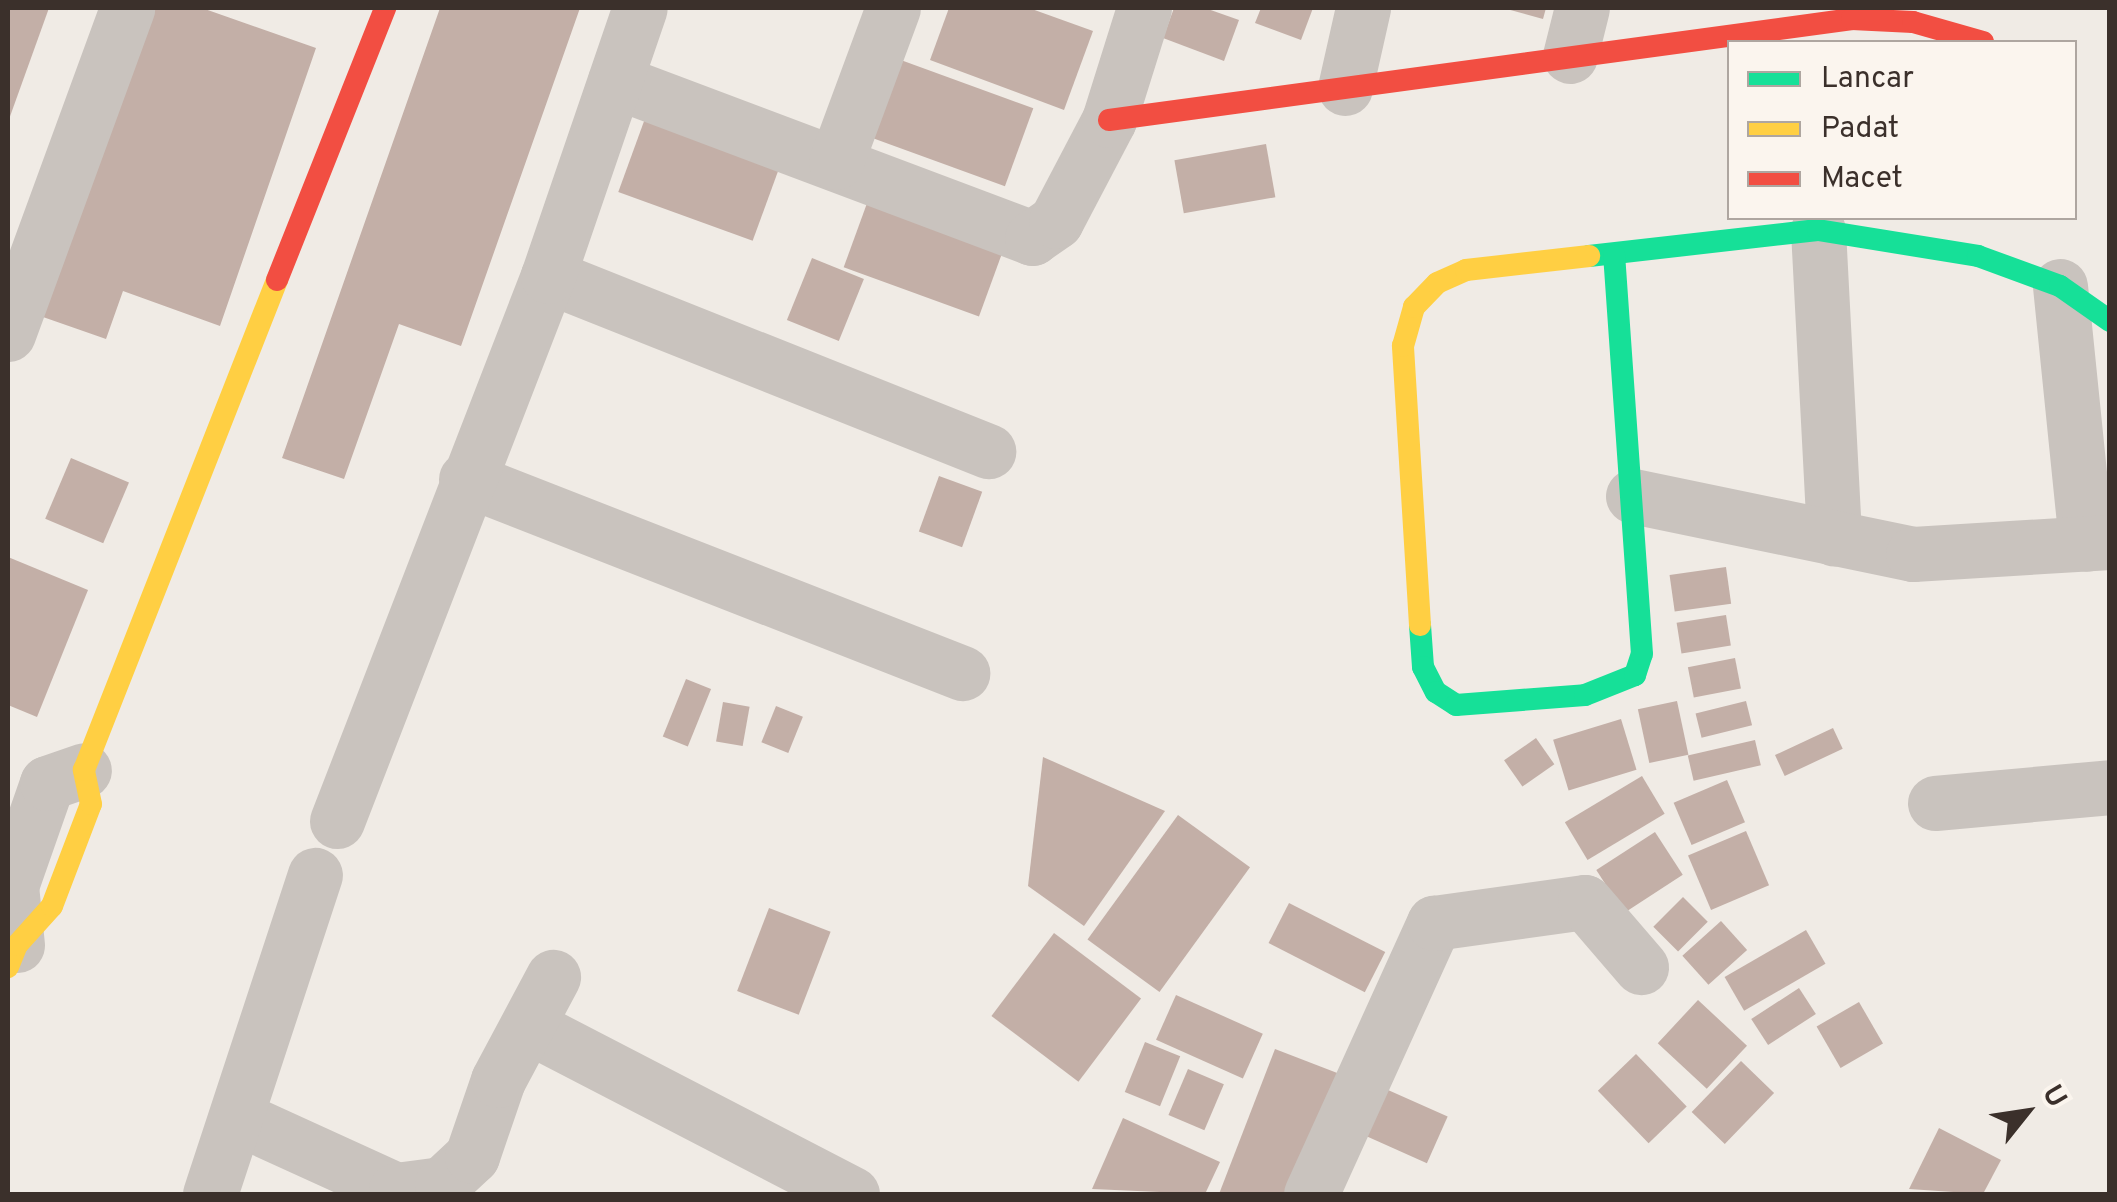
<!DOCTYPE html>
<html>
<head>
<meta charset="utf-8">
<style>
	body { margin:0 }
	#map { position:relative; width:2117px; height:1202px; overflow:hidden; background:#f0ebe5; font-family:Overpass,sans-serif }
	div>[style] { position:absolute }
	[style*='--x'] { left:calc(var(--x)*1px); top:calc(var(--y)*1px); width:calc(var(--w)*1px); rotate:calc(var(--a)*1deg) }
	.building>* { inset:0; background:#c3afa7; transform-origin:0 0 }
	.street>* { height:55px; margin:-27.5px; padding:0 27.5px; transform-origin:27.5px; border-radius:27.5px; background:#c9c3be }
	.fast>* { height:22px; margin:-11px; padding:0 11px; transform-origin:11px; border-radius:11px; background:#16e098 }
	.slow>* { height:22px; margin:-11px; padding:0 11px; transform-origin:11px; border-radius:11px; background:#ffcf43 }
	.jam>* { height:22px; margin:-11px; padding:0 11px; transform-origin:11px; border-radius:11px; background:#f24e42 }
	span { translate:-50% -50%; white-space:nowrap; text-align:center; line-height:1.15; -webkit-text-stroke:10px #fbf5ee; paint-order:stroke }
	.frame { position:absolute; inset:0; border:10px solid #3b302b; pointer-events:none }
	.legend { position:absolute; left:1727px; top:40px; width:350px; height:180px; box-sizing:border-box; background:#fbf5ee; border:2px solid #aea6a0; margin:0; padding:12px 18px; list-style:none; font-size:30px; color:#3b302b }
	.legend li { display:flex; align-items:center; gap:20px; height:50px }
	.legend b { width:50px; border:2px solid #aea6a0 }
	.north { position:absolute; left:1977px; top:1062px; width:100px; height:100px; -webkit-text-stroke:8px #fbf5ee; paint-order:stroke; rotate:60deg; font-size:28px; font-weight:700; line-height:40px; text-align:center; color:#3b302b }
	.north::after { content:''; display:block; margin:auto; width:35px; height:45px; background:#3b302b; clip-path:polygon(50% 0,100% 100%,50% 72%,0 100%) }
</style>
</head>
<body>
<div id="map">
	<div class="building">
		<div style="clip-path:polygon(8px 8px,49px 8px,8px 122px)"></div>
		<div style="clip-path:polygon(150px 8px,202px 8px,316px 48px,220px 326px,123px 291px,106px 339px,43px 317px)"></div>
		<div style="clip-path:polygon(440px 8px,580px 8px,461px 346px,399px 324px,344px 479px,282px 458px)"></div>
		<div style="clip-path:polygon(949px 8px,1029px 8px,1093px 31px,1064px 110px,930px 60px)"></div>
		<div style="clip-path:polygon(1174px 8px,1205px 8px,1239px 20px,1224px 61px,1163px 38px)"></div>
		<div style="clip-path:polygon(1261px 8px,1313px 8px,1301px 40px,1255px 23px)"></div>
		<div style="clip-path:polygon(1503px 8px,1546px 8px,1543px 19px)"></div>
		<div style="left:898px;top:59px;width:144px;height:83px;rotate:20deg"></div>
		<div style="left:647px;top:113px;width:143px;height:84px;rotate:20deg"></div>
		<div style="left:1266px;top:144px;width:54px;height:93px;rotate:80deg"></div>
		<div style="left:870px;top:195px;width:144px;height:77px;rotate:20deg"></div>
		<div style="left:812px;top:258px;width:56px;height:67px;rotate:22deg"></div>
		<div style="left:71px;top:458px;width:63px;height:66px;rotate:23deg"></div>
		<div style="left:939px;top:476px;width:46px;height:59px;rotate:20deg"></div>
		<div style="clip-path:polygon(8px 557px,88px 590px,37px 717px,8px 705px)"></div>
		<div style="left:1726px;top:567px;width:37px;height:57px;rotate:82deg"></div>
		<div style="left:1726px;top:615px;width:31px;height:50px;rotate:81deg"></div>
		<div style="left:1735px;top:658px;width:31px;height:48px;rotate:79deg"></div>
		<div style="left:686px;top:679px;width:27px;height:62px;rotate:22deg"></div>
		<div style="left:1677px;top:701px;width:55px;height:40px;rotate:78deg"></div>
		<div style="left:1746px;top:701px;width:25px;height:52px;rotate:76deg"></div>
		<div style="left:723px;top:702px;width:27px;height:40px;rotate:10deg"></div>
		<div style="left:776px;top:706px;width:29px;height:39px;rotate:22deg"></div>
		<div style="left:1621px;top:719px;width:53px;height:71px;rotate:73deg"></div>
		<div style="left:1833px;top:728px;width:23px;height:64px;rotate:65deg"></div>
		<div style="left:1536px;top:738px;width:32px;height:39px;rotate:55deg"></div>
		<div style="left:1755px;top:740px;width:26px;height:69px;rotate:77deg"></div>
		<div style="clip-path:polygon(1043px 757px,1165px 811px,1084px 926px,1028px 886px)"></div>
		<div style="left:1642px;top:776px;width:44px;height:90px;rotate:59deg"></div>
		<div style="left:1727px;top:780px;width:46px;height:58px;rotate:67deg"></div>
		<div style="left:1178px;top:815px;width:89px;height:154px;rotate:36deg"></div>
		<div style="left:1746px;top:831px;width:59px;height:63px;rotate:67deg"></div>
		<div style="left:1655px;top:832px;width:51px;height:70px;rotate:57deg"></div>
		<div style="left:1683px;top:897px;width:35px;height:42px;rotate:45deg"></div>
		<div style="left:1289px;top:903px;width:108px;height:45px;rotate:27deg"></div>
		<div style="left:769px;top:908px;width:66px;height:89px;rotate:21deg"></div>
		<div style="left:1721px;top:921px;width:39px;height:52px;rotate:48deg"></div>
		<div style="left:1806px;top:930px;width:39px;height:94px;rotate:60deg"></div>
		<div style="left:1054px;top:933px;width:109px;height:104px;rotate:37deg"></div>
		<div style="left:1799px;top:988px;width:31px;height:57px;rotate:57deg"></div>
		<div style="left:1176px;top:995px;width:95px;height:49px;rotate:24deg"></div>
		<div style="left:1698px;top:1000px;width:67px;height:59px;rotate:43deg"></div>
		<div style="left:1859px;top:1002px;width:48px;height:49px;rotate:60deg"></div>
		<div style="left:1145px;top:1042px;width:38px;height:54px;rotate:22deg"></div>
		<div style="clip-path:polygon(1275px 1049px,1345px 1076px,1300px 1194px,1219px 1194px)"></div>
		<div style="left:1636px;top:1054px;width:73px;height:53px;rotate:46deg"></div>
		<div style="left:1741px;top:1061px;width:46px;height:71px;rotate:44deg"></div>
		<div style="left:1188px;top:1069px;width:39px;height:50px;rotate:23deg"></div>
		<div style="left:1370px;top:1082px;width:85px;height:51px;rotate:24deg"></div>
		<div style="clip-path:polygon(1123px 1118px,1220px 1162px,1205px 1194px,1092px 1189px)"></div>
		<div style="clip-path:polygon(1939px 1128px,2001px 1160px,1983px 1194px,1909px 1189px)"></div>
	</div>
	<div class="street">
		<div style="--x:1570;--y:56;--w:49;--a:-76"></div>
		<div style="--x:615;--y:81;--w:446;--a:20.6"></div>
		<div style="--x:1032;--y:238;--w:29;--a:-35"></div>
		<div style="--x:1056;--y:221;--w:114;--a:-62.3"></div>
		<div style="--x:1109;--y:120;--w:117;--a:-72.6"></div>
		<div style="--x:1345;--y:88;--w:82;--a:-77.3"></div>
		<div style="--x:836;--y:162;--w:164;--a:-69.7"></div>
		<div style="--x:1818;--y:230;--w:309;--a:87"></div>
		<div style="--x:548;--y:276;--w:474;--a:21.7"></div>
		<div style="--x:2060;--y:286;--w:259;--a:84.2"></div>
		<div style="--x:8;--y:334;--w:347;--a:-69.9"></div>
		<div style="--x:466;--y:479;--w:533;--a:21.36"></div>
		<div style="--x:1633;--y:496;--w:286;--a:11.7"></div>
		<div style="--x:1913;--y:554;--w:197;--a:-3.5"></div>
		<div style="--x:1935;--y:803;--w:176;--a:-5.2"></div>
		<div style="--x:337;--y:821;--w:584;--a:-68.84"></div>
		<div style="--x:548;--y:276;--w:283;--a:-71.1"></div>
		<div style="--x:17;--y:945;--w:59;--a:-95.8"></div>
		<div style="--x:11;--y:886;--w:109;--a:-70.7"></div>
		<div style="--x:47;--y:783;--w:39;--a:-19"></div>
		<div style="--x:528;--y:1026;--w:365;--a:27.4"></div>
		<div style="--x:236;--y:1117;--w:176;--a:24.5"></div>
		<div style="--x:396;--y:1190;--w:46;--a:-7.4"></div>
		<div style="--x:442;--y:1184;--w:41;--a:-43"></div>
		<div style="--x:472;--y:1156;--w:80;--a:-71.1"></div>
		<div style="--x:498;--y:1080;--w:117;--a:-61.9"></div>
		<div style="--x:210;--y:1194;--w:336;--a:-71.8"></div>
		<div style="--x:1311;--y:1194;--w:298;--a:-65.6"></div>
		<div style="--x:1434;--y:923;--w:152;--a:-7.9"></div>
		<div style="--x:1585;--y:902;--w:86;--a:49.3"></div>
	</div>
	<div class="fast">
		<div style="--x:1589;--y:256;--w:230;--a:-6.5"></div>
		<div style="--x:1818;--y:230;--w:162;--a:9.2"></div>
		<div style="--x:1978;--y:256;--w:87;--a:20.1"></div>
		<div style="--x:2060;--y:286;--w:61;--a:35"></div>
		<div style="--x:1420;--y:625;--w:42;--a:85.9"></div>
		<div style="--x:1423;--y:667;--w:28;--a:63"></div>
		<div style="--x:1436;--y:692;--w:24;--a:33"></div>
		<div style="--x:1456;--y:705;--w:129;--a:-4.4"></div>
		<div style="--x:1585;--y:695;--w:54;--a:-21.8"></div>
		<div style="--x:1635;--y:675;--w:22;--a:-72"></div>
		<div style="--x:1642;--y:654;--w:400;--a:-94"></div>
	</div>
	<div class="slow">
		<div style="--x:1420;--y:625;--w:280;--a:-93.5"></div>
		<div style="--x:1403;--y:346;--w:41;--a:-74.2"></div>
		<div style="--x:1414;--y:307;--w:33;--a:-46"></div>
		<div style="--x:1437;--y:283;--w:32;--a:-24"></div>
		<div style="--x:1466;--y:270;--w:124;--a:-6.5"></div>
		<div style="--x:8;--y:967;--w:24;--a:-68"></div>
		<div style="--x:17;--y:945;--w:52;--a:-48.1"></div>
		<div style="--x:52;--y:906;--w:109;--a:-69.1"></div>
		<div style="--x:91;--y:804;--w:35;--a:-102"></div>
		<div style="--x:84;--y:770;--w:527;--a:-68.5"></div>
	</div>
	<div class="jam">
		<div style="--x:1109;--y:120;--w:750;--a:-7.74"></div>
		<div style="--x:1852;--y:19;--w:61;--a:2.8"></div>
		<div style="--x:1913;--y:22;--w:73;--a:15.9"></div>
		<div style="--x:277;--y:280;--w:293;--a:-68.3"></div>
	</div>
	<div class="frame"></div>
	<ul class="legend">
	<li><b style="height:12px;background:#16e098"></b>Lancar</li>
	<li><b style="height:12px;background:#ffcf43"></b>Padat</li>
	<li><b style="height:12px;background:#f24e42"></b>Macet</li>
	</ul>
	<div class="north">U</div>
</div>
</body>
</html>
